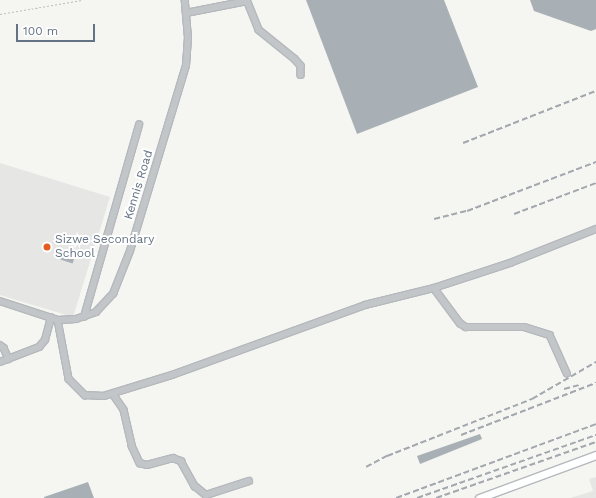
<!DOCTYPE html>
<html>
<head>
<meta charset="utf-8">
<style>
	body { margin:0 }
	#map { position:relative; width:596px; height:498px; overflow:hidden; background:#f5f5f1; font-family:"Work Sans",sans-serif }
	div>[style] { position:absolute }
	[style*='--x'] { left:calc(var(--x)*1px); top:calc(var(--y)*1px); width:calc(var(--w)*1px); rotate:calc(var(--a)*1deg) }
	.built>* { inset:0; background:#e6e7e5 }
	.building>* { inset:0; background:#a8b0b6; transform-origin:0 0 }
	.path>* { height:1px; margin-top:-0.5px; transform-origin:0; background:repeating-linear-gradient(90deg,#bcbec0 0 2px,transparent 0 4px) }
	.roads { filter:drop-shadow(1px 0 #b5b9bd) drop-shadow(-1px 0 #b5b9bd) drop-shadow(0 1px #b5b9bd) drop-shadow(0 -1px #b5b9bd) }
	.minor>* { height:5.5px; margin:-2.75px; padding:0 2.75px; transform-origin:2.75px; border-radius:2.75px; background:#c2c6c9 }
	.major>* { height:7px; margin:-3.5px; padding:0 3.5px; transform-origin:3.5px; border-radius:3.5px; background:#fff }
	.rail>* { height:1.5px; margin-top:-0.75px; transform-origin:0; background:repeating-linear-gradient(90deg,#a3a8ae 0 6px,transparent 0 9px) }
	.dots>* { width:11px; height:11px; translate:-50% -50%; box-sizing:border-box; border:2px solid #fff; border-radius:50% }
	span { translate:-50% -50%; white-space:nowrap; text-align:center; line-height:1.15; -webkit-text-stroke:4px #fff; paint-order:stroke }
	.street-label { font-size:12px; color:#647383 }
	.poi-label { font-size:12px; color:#647383 }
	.left { translate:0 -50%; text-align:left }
	.scale { position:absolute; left:16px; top:24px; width:79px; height:18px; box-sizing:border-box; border:2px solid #647383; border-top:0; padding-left:5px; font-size:12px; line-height:14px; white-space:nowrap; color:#647383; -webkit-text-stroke:3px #fff; paint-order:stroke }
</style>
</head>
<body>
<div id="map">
	<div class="built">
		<div style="clip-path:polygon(0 163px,110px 197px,73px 317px,0 295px)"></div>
		<div style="clip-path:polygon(596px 477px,596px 498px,570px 498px,593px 491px,589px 479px)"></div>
	</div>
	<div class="building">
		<div style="clip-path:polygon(306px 0,444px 0,478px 87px,357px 134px)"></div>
		<div style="clip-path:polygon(530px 0,596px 0,596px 29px,591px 31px,534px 11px)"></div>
		<div style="left:63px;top:251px;width:13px;height:9px;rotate:18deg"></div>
		<div style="clip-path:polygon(480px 434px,482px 439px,420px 464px,417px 456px)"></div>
		<div style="clip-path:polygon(88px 482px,94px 498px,44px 498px,44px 497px)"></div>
	</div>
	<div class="path">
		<div style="--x:0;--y:14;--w:83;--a:-9.7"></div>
	</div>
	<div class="roads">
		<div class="minor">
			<div style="--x:247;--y:0;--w:32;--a:68"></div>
			<div style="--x:259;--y:30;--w:46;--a:38.9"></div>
			<div style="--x:295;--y:59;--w:9;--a:49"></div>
			<div style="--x:301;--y:66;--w:9;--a:90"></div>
			<div style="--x:186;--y:13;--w:62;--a:-11.1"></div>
			<div style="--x:434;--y:288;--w:44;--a:53.4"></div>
			<div style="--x:460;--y:323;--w:7;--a:34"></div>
			<div style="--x:466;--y:327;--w:58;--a:0"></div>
			<div style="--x:524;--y:327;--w:27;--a:17"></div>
			<div style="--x:550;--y:335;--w:42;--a:65.9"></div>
			<div style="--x:0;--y:301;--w:61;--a:18.1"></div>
			<div style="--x:58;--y:320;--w:18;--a:-3"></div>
			<div style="--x:76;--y:319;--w:21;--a:-19"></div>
			<div style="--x:96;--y:312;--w:25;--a:-47"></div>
			<div style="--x:113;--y:294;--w:46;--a:-68.4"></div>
			<div style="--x:130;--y:251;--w:193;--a:-73.2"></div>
			<div style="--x:186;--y:66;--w:28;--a:-86"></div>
			<div style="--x:188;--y:38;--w:38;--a:-95"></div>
			<div style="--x:84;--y:317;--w:200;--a:-74"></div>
			<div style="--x:58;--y:320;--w:60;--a:79.4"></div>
			<div style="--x:69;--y:379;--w:23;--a:45"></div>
			<div style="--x:85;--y:395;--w:19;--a:3"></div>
			<div style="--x:104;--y:396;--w:71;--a:-17.2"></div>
			<div style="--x:172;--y:375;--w:205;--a:-19.9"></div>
			<div style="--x:365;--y:305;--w:71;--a:-13.8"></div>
			<div style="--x:434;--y:288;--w:80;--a:-18.2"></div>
			<div style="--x:510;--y:263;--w:92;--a:-21.6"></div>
			<div style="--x:0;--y:345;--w:5;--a:37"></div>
			<div style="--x:4;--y:348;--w:12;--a:66"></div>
			<div style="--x:0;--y:362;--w:42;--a:-21"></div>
			<div style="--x:39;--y:347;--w:9;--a:-49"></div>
			<div style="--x:45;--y:340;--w:23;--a:-75"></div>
			<div style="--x:113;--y:394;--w:19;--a:55"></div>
			<div style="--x:124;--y:410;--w:37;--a:77"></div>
			<div style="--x:132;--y:446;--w:19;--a:65"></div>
			<div style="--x:140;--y:463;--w:7;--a:16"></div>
			<div style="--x:147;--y:465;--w:27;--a:-15"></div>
			<div style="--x:173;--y:458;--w:9;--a:21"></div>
			<div style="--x:181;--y:461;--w:29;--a:61"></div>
			<div style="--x:195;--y:486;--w:14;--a:39"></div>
			<div style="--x:206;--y:495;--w:45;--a:-18"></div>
		</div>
		<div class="major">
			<div style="--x:479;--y:498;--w:125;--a:-20.2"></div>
		</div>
	</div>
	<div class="rail">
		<div style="--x:463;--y:143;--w:143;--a:-21.4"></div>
		<div style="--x:514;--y:214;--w:88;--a:-20.7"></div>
		<div style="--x:434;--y:219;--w:34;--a:-14"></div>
		<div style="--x:467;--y:211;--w:138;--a:-20.8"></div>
		<div style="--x:564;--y:389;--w:16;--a:-15"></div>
		<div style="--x:461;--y:435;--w:145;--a:-21.1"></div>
		<div style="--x:366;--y:467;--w:24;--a:-28"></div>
		<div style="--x:387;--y:456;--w:156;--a:-21.5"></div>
		<div style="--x:532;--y:399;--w:74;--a:-30"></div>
		<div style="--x:396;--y:498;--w:213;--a:-20.3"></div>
		<div style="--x:417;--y:498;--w:190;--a:-19.4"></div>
		<div style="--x:436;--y:498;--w:170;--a:-19.3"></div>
	</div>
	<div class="dots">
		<div style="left:47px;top:247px;background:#e55c22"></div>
	</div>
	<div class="street-label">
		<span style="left:139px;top:185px;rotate:-73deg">Kennis Road</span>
	</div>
	<div class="poi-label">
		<span class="left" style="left:55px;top:247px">Sizwe Secondary<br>School</span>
	</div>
	<div class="scale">100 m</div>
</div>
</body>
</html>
